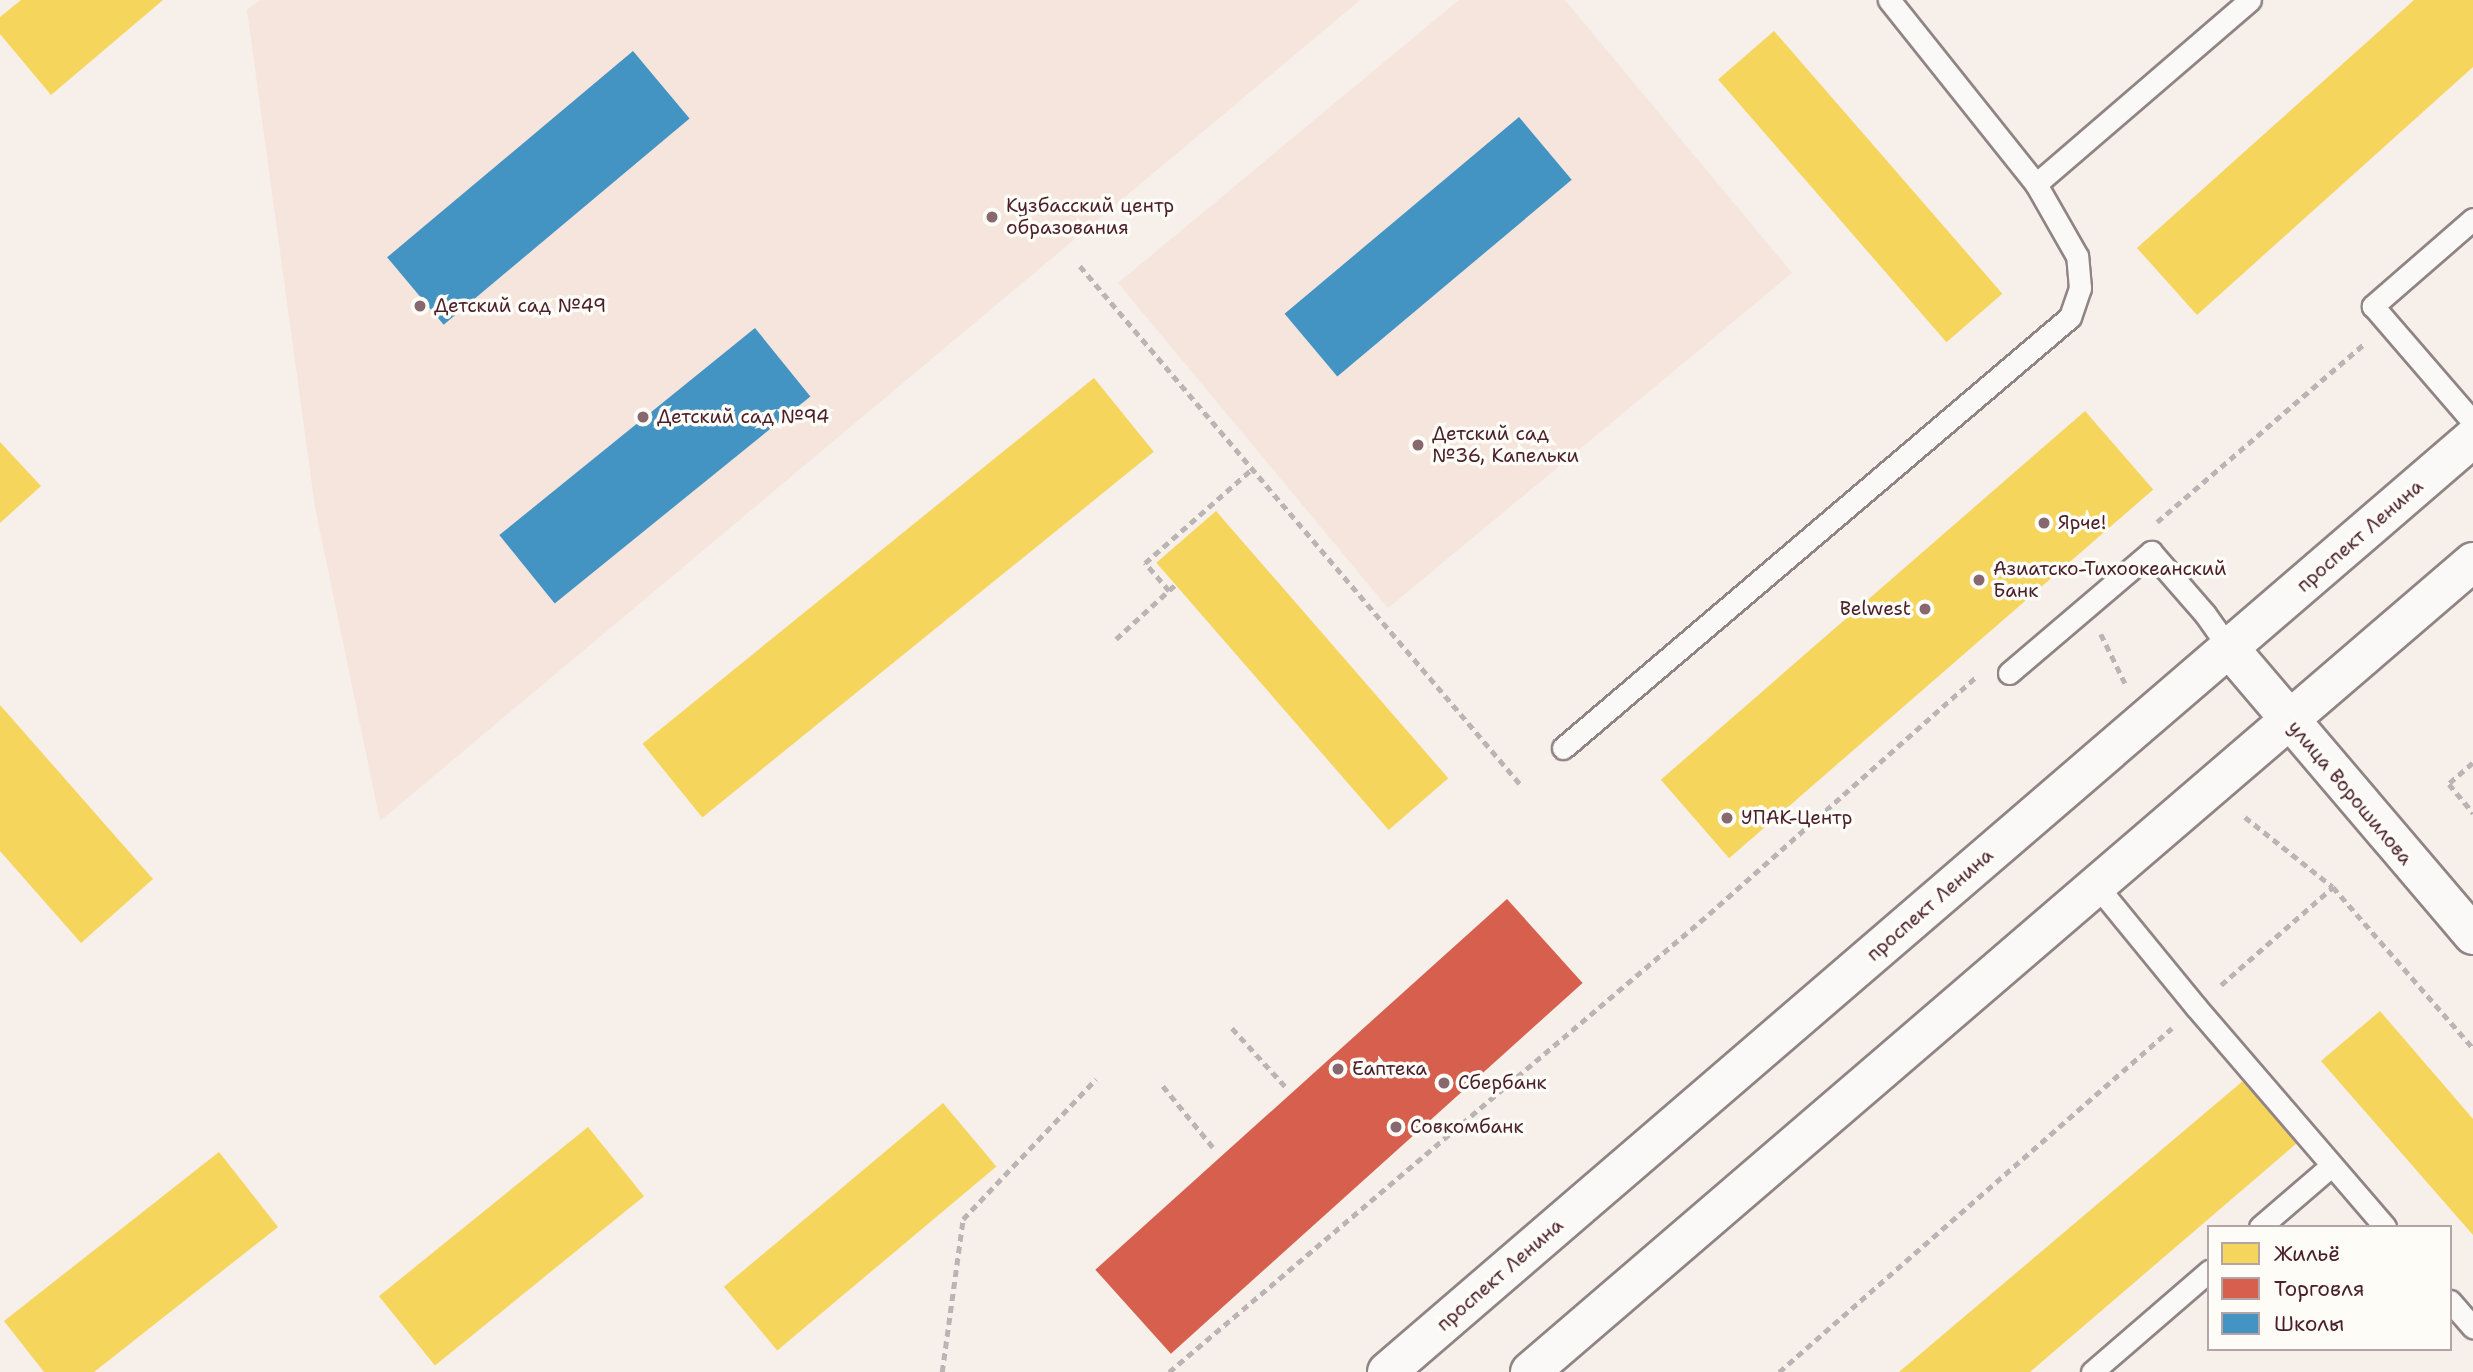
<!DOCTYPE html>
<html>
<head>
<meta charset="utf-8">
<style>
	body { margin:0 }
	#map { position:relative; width:2473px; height:1372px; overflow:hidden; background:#f6efea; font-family:"Shantell Sans",sans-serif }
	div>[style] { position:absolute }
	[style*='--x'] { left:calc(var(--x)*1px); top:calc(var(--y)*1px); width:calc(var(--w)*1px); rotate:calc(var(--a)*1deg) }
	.built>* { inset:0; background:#f6e5dc }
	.homes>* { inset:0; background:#f6d55c; transform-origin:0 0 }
	.shops>* { inset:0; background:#d6604d; transform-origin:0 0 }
	.schools>* { inset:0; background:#4393c3; transform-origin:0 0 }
	.path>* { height:4.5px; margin-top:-2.25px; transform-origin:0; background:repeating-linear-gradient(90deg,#bab4b4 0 7px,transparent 0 12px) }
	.roads { filter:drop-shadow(2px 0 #908484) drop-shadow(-2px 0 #908484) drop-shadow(0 2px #908484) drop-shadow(0 -2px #908484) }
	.service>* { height:21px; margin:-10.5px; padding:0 10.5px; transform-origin:10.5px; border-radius:10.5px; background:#faf9f7 }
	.tertiary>* { height:38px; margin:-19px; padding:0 19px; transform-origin:19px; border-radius:19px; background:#faf9f7 }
	.secondary>* { height:38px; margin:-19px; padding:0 19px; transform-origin:19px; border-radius:19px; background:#faf9f7 }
	.dots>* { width:19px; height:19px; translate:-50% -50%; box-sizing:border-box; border:4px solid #fdfcf7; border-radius:50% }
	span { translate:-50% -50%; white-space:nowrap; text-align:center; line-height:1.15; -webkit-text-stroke:7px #fdfcf7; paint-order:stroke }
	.poi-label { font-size:19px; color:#4a1f2b }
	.left { translate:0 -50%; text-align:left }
	.right { translate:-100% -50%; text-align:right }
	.street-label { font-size:19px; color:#4a1f2b }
	.legend { position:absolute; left:2207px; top:1225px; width:245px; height:126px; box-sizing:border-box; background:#fdfcf7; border:2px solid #b5a4a5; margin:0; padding:9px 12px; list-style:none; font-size:21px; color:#4a1f2b }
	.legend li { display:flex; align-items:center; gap:14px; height:35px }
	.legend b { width:35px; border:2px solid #b5a4a5 }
</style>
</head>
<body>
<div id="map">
	<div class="built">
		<div style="clip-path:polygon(260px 0,1360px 0,380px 821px,315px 507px,247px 10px)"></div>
		<div style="clip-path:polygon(1459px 0,1565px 0,1792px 273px,1388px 608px,1118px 283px)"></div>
	</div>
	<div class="homes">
		<div style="clip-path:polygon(21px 0,163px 0,51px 95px,0 34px,0 17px)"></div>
		<div style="clip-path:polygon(2414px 0,2473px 0,2473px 67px,2197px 315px,2137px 248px)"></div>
		<div style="left:1774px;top:31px;width:348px;height:74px;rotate:49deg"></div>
		<div style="left:1094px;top:378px;width:95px;height:581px;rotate:51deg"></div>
		<div style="left:2085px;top:411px;width:104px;height:562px;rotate:49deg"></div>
		<div style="clip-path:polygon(0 442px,41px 486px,0 523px)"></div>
		<div style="left:1216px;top:511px;width:354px;height:79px;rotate:49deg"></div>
		<div style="clip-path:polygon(0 705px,153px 879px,81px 943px,0 851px)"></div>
		<div style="clip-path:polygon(2380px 1011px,2473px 1119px,2473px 1235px,2321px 1061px)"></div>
		<div style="clip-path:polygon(2244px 1080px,2297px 1143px,2030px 1372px,1899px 1372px)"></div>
		<div style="left:943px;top:1103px;width:83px;height:286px;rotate:50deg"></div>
		<div style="left:588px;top:1127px;width:89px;height:269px;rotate:51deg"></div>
		<div style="clip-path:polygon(219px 1152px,278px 1227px,94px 1372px,44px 1372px,4px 1321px)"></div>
	</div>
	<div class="shops">
		<div style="left:1507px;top:899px;width:113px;height:554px;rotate:48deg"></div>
	</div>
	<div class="schools">
		<div style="left:633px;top:51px;width:88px;height:321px;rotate:50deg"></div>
		<div style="left:1519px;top:117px;width:82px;height:306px;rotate:50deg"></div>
		<div style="left:755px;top:328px;width:88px;height:329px;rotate:51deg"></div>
	</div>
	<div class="path">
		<div style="--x:1080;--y:266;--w:680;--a:49.65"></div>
		<div style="--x:2157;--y:522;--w:274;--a:-40.7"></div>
		<div style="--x:1169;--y:591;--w:37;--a:-131"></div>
		<div style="--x:1145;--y:563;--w:144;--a:-41.3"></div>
		<div style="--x:2101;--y:634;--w:55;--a:63.9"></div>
		<div style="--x:1116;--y:639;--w:81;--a:-42.5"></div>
		<div style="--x:2473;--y:763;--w:32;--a:139"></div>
		<div style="--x:2449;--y:784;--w:38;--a:50"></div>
		<div style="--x:2245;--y:817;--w:112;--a:38.5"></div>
		<div style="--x:2333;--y:887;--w:213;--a:49"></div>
		<div style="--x:2221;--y:985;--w:149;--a:-41.2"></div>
		<div style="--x:1232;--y:1028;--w:79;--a:47.6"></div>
		<div style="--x:1163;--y:1086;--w:79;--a:50.7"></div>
		<div style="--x:942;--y:1372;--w:154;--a:-82.2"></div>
		<div style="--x:963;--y:1219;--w:193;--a:-46.5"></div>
		<div style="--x:1169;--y:1372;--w:708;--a:-40.3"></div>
		<div style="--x:1709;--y:914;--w:358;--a:-41.6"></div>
		<div style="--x:1779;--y:1372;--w:522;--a:-41.2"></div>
	</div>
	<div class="roads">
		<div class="service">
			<div style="--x:2036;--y:184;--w:282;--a:-40.7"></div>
			<div style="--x:2473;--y:219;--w:133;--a:139"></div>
			<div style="--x:2373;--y:306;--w:153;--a:49.2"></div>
			<div style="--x:2009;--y:673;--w:187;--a:-40.4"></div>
			<div style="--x:2151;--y:552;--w:82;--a:48.9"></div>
			<div style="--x:2205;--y:614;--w:42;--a:54.8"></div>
			<div style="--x:1563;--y:748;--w:665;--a:-40.37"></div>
			<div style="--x:2070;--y:317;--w:31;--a:-71"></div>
			<div style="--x:2080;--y:288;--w:32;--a:-95"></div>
			<div style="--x:2077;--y:256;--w:83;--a:-119.7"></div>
			<div style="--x:2036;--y:184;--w:236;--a:-128.6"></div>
			<div style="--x:2097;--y:886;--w:156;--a:50.7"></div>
			<div style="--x:2196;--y:1007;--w:290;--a:49.3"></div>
			<div style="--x:2260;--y:1227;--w:94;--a:-40.7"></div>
			<div style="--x:2450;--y:1301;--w:35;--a:49"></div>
			<div style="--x:2092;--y:1372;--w:155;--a:-40.8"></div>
		</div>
		<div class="tertiary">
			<div style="--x:2229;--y:648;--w:377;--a:49.6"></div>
		</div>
		<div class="secondary">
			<div style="--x:1387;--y:1372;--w:1432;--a:-40.7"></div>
			<div style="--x:1530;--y:1372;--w:1243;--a:-40.66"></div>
		</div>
	</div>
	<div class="dots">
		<div style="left:992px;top:217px;background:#86686e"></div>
		<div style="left:420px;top:306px;background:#86686e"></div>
		<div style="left:643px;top:417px;background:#86686e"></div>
		<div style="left:1418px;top:445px;background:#86686e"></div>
		<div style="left:2044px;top:523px;background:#86686e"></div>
		<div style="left:1979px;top:580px;background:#86686e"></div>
		<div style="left:1925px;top:609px;background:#86686e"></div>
		<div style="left:1727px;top:818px;background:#86686e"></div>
		<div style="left:1338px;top:1069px;background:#86686e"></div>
		<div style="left:1444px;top:1083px;background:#86686e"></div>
		<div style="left:1396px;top:1127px;background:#86686e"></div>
	</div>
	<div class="poi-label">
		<span class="left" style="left:1006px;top:217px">Кузбасский центр<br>образования</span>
		<span class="left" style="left:434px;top:306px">Детский сад №49</span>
		<span class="left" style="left:657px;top:417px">Детский сад №94</span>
		<span class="left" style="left:1432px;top:445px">Детский сад<br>№36, Капельки</span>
		<span class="left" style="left:2058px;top:523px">Ярче!</span>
		<span class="left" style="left:1993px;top:580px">Азиатско-Тихоокеанский<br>Банк</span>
		<span class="right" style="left:1911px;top:609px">Belwest</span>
		<span class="left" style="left:1741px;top:818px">УПАК-Центр</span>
		<span class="left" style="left:1352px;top:1069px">Еаптека</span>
		<span class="left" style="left:1458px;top:1083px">Сбербанк</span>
		<span class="left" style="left:1410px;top:1127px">Совкомбанк</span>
	</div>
	<div class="street-label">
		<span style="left:2360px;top:536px;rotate:-41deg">проспект Ленина</span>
		<span style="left:2350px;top:793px;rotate:50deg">улица Ворошилова</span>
		<span style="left:1930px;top:905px;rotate:-41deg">проспект Ленина</span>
		<span style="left:1500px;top:1275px;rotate:-41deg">проспект Ленина</span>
	</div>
	<ul class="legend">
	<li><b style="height:19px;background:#f6d55c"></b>Жильё</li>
	<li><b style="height:19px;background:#d6604d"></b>Торговля</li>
	<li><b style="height:19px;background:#4393c3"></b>Школы</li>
	</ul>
</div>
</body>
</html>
